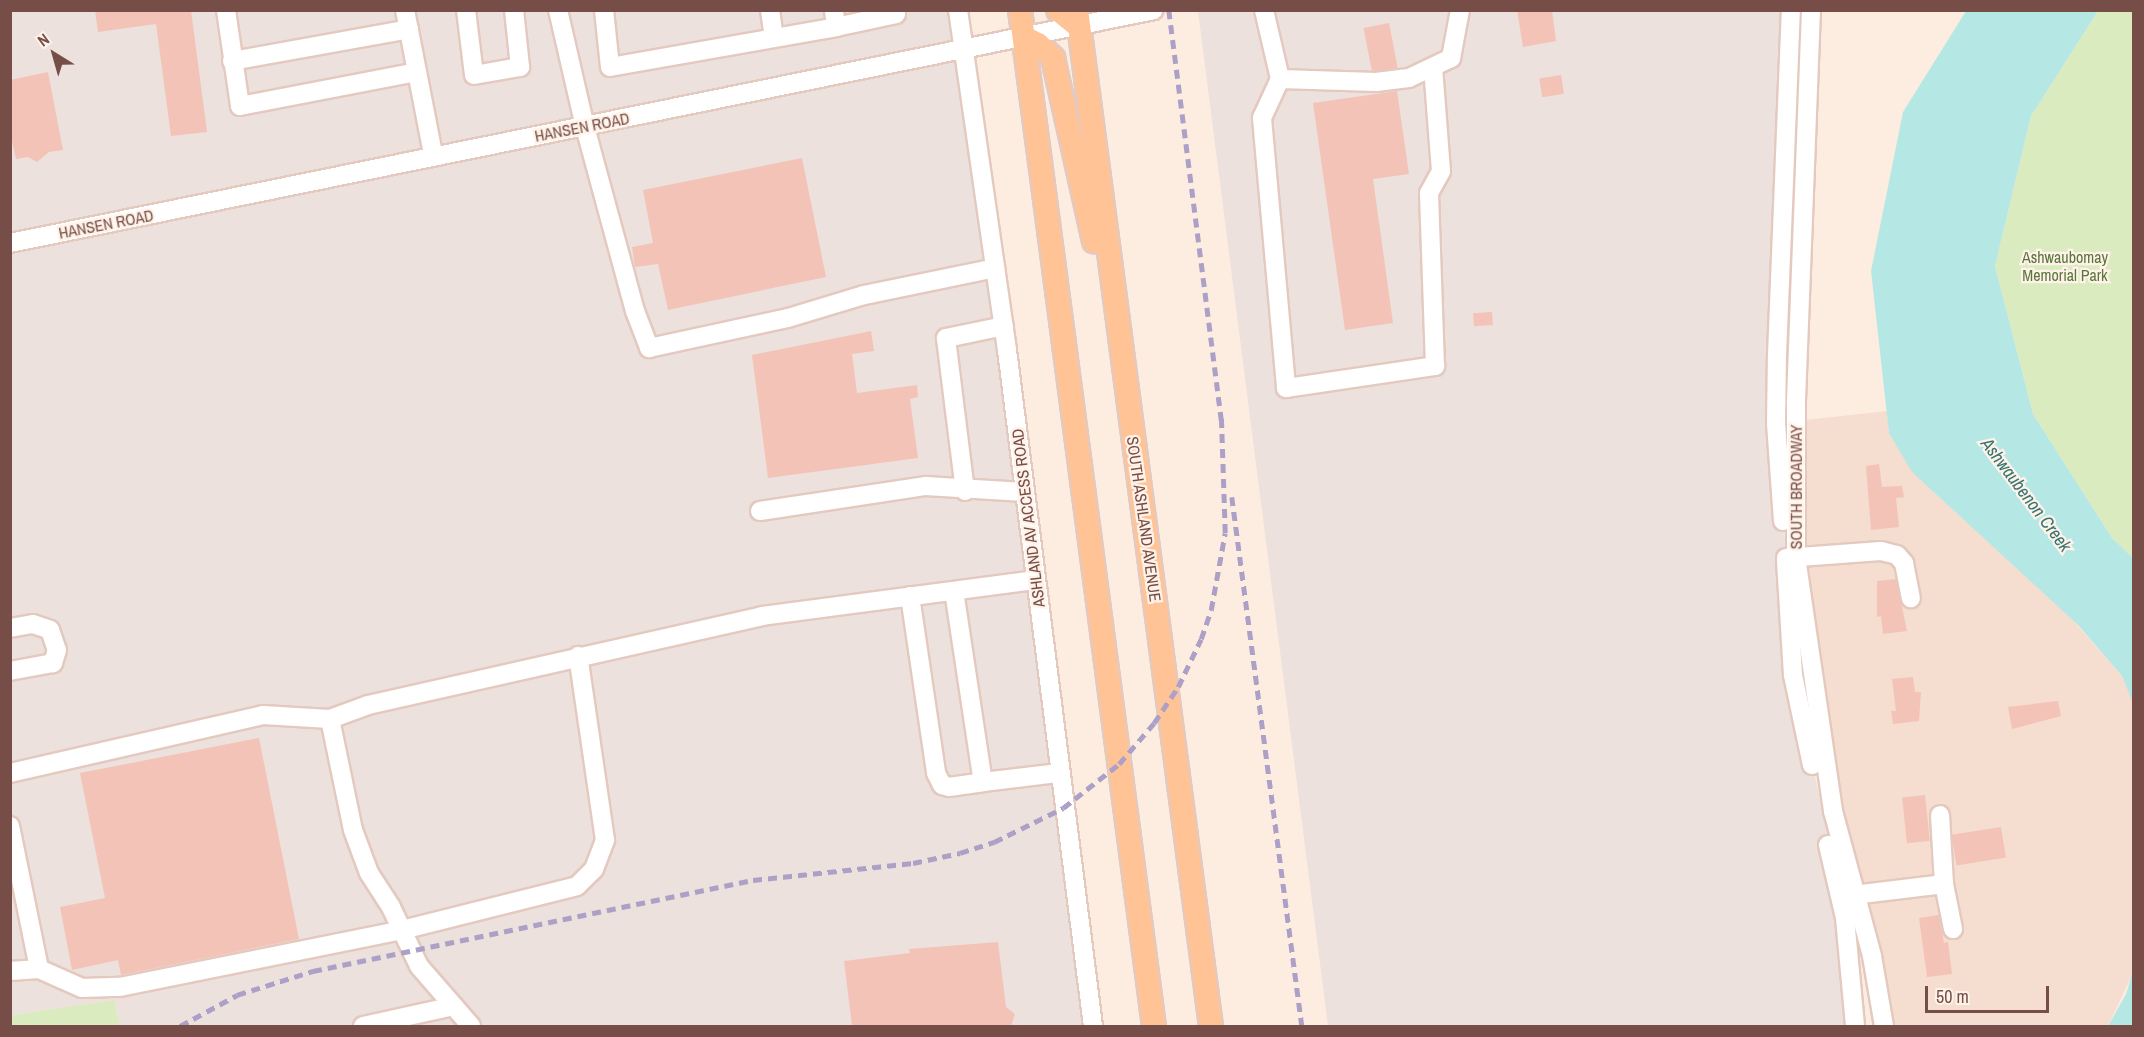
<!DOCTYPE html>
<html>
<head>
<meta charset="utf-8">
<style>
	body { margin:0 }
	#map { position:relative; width:2144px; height:1037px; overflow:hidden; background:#fdede1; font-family:"Archivo Narrow",sans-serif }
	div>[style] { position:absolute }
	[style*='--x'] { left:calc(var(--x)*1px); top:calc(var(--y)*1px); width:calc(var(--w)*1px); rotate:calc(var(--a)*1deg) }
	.residential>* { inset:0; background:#f5ddcf }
	.industrial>* { inset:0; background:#ece1dd }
	.green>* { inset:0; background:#daebbf }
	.water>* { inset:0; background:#b5e8e5 }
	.building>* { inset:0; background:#f4c3b7; transform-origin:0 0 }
	.roads { filter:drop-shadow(2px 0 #e4c9bf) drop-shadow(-2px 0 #e4c9bf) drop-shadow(0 2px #e4c9bf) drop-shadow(0 -2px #e4c9bf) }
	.minor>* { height:18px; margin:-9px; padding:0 9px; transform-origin:9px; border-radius:9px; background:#fff }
	.major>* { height:22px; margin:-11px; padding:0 11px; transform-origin:11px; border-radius:11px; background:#ffc396 }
	.rail>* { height:4.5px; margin-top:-2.25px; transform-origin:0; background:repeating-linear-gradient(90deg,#ada0c7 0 9px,transparent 0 15px) }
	span { translate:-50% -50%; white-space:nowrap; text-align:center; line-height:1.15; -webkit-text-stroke:4.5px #fff2e8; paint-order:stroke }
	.street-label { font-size:16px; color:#764e47 }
	.park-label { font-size:16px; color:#58763c }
	.water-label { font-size:18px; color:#377573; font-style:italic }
	.frame { position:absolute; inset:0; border:12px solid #764e47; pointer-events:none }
	.north { position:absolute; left:24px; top:24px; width:60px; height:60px; -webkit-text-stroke:4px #fff2e8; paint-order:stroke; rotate:323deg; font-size:16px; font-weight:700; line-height:24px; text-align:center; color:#764e47 }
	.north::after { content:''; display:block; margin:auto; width:21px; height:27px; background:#764e47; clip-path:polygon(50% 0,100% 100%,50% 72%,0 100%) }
	.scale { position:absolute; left:1925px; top:986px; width:124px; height:27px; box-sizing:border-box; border:3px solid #764e47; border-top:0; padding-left:8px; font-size:18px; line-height:21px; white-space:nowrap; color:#764e47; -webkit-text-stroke:4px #fff2e8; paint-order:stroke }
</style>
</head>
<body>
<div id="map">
	<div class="residential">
		<div style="clip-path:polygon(1887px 411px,1889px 433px,1954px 511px,2055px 600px,2122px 676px,2134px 703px,2134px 971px,2108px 1026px,1884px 1026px,1814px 670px,1796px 421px)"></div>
	</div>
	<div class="industrial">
		<div style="clip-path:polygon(10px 11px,958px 11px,1093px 1026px,120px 1026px,114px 1000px,11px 1015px)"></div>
		<div style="clip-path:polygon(1198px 11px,1791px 11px,1783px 514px,1789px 597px,1807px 738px,1845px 918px,1855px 1026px,1328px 1026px)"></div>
	</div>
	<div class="green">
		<div style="clip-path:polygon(2098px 11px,2133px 11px,2133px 558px,2112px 538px,2033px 414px,1995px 266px,2031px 116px)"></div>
		<div style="clip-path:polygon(114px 1000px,120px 1026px,11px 1026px,11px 1015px)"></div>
	</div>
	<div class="water">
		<div style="clip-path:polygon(1966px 11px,2098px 11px,2031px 116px,1995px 266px,2033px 414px,2112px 538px,2133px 558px,2133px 703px,2122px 676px,2078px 625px,1912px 472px,1889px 433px,1871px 271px,1903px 112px)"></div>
		<div style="clip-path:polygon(2133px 971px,2133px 1026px,2108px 1026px,2126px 994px)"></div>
	</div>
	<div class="building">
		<div style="clip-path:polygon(95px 10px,191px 10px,207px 132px,171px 136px,156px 24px,98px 32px)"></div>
		<div style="clip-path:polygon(1517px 10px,1552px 10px,1556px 41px,1523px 47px)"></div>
		<div style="left:1389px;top:23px;width:46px;height:26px;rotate:79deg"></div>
		<div style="clip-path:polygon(48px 72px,63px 150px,49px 152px,37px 162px,28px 157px,16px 159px,10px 132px,10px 80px)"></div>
		<div style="left:1561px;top:75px;width:19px;height:22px;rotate:81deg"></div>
		<div style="clip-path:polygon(1397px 91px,1409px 174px,1373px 179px,1393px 323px,1345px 330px,1313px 103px)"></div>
		<div style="clip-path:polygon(802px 158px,826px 277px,668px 310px,658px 264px,635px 267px,632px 247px,653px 243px,643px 190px)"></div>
		<div style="left:1492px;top:312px;width:13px;height:19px;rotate:86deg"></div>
		<div style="clip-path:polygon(871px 331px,874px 351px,852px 354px,857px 393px,917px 385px,918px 397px,910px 399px,918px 458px,768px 478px,752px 355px)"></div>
		<div style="clip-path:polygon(1879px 464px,1882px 487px,1902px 486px,1904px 497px,1896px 498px,1899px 527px,1871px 530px,1866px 466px)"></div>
		<div style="clip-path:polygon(1896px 579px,1907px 631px,1883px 634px,1881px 616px,1877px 617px,1877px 581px)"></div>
		<div style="clip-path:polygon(1913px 677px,1915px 692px,1921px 692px,1919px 721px,1893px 724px,1891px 711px,1896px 711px,1892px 679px)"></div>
		<div style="clip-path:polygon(2058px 701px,2061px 716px,2012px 729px,2008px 707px)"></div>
		<div style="clip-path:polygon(259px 738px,299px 939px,121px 975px,118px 960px,72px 970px,60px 907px,105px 898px,80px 773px)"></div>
		<div style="left:1925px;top:795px;width:46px;height:23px;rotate:84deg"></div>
		<div style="left:2001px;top:827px;width:31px;height:50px;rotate:81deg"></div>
		<div style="clip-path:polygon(1939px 915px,1944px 943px,1948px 942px,1952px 974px,1927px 977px,1919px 918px)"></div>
		<div style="clip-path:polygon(998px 942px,1006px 1007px,1015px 1014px,1011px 1026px,852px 1026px,844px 961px,910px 953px,909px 949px)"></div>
	</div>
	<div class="roads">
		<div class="minor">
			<div style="--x:226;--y:10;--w:97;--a:81.7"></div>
			<div style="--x:240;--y:106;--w:180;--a:-10.9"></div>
			<div style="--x:405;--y:10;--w:147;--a:79"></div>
			<div style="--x:466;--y:10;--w:65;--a:83"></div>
			<div style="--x:474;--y:75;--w:47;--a:-9.9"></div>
			<div style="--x:520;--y:67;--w:57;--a:-96"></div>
			<div style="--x:558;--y:10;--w:120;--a:77"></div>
			<div style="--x:585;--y:127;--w:191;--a:74.8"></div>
			<div style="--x:635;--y:311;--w:40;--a:69"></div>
			<div style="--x:649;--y:348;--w:142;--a:-12.2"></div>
			<div style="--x:788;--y:318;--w:79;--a:-16.8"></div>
			<div style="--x:864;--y:295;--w:134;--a:-11.6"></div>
			<div style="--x:604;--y:10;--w:57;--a:84"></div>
			<div style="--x:610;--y:67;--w:230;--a:-10"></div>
			<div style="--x:836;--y:27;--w:17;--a:-97"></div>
			<div style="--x:770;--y:10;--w:28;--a:82"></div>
			<div style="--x:958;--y:10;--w:344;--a:81.8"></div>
			<div style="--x:1007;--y:350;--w:681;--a:82.75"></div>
			<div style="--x:1264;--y:10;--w:71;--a:76.9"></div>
			<div style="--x:1280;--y:79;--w:96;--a:1.8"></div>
			<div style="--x:1376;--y:82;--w:33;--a:-7"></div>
			<div style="--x:1409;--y:78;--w:47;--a:-25.5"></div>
			<div style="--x:1451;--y:58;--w:49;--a:-79.4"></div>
			<div style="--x:1811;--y:10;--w:395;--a:92.2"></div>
			<div style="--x:1796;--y:405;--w:152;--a:90"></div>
			<div style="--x:1796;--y:557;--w:257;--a:81.7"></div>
			<div style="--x:1833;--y:811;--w:150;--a:74.9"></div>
			<div style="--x:1872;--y:956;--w:71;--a:80.3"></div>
			<div style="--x:836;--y:27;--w:61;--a:-12.2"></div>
			<div style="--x:896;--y:14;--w:4;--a:-90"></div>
			<div style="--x:232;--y:61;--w:180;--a:-10.2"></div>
			<div style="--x:1280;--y:79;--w:43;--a:114.8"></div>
			<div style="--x:1262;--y:118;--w:271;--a:84.9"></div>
			<div style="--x:1286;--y:388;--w:151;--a:-8.4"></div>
			<div style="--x:1435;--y:366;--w:173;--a:-92"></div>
			<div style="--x:1429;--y:193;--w:25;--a:-61"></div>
			<div style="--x:1441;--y:171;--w:104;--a:-94.4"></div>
			<div style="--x:10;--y:243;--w:1167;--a:-11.51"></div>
			<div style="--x:965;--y:491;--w:154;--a:-97.1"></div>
			<div style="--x:946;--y:338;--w:59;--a:-11.7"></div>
			<div style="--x:760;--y:511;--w:168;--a:-8.6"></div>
			<div style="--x:926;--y:486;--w:98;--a:3.5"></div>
			<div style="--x:1783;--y:521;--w:98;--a:-94.1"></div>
			<div style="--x:1776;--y:423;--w:68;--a:-89.2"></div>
			<div style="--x:1777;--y:355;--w:345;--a:-87.7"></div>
			<div style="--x:1786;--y:558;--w:95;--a:-4.2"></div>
			<div style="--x:1881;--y:551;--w:16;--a:14"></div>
			<div style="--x:1897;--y:555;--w:11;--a:49"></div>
			<div style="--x:1904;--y:563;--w:36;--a:79"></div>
			<div style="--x:1786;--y:561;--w:114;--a:86.5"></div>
			<div style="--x:1793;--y:675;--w:92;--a:78.1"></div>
			<div style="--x:954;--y:591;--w:193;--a:81.4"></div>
			<div style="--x:983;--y:782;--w:77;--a:-6.8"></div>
			<div style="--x:910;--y:596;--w:179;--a:81.6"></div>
			<div style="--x:936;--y:773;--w:13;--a:63"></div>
			<div style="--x:942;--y:785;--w:7;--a:16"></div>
			<div style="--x:949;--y:787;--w:34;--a:-8"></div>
			<div style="--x:10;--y:628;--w:23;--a:-10"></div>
			<div style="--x:33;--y:624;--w:18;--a:19"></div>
			<div style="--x:50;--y:630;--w:21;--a:71"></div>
			<div style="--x:57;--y:650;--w:14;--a:107"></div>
			<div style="--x:53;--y:663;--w:44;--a:169.5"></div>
			<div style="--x:10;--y:773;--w:260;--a:-12.9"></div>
			<div style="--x:263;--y:715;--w:67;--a:3.4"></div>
			<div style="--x:10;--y:826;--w:146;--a:78.5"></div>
			<div style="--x:1828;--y:845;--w:75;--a:76.9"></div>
			<div style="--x:1845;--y:918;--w:108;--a:84.7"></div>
			<div style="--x:1944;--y:884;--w:46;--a:78.7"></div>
			<div style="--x:1845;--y:896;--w:100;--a:-6.9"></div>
			<div style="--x:1944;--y:884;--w:69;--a:-93.3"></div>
			<div style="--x:10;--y:971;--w:29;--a:-4"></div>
			<div style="--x:39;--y:969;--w:47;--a:23.8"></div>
			<div style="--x:82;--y:988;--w:38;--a:-2"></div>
			<div style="--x:120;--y:987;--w:288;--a:-11.4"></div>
			<div style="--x:402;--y:930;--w:180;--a:-14.1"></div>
			<div style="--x:577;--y:886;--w:24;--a:-45"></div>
			<div style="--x:594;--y:869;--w:31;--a:-69"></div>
			<div style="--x:605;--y:840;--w:186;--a:-98.3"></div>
			<div style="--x:363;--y:1026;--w:93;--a:-12.4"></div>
			<div style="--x:471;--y:1026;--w:79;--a:-130.9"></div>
			<div style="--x:419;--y:966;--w:65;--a:-115.4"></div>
			<div style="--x:391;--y:907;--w:40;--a:-122.9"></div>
			<div style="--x:369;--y:873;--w:46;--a:-110.4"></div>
			<div style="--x:353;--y:830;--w:113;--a:-101.7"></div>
			<div style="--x:330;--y:719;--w:40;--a:-20.2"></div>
			<div style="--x:368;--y:705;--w:404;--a:-12.7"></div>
			<div style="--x:762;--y:616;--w:275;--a:-7.5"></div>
		</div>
		<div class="major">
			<div style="--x:1020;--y:10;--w:1025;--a:82.49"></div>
			<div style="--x:1058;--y:10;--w:27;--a:39"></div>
			<div style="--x:1077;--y:10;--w:1025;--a:82.49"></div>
			<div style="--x:1024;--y:37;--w:16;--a:27"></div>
			<div style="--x:1038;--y:44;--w:21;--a:43"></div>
			<div style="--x:1053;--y:58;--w:188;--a:77.4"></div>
		</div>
	</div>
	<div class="rail">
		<div style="--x:1169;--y:10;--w:416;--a:82.7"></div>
		<div style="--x:1232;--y:497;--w:534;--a:82.46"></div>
		<div style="--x:180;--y:1026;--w:65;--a:-28.5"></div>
		<div style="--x:237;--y:995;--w:80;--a:-17.5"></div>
		<div style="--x:313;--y:971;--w:449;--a:-11.7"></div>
		<div style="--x:753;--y:880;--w:161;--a:-6.1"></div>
		<div style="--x:913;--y:863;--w:48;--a:-12"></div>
		<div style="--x:960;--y:853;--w:36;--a:-18"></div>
		<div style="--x:994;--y:842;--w:77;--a:-26.2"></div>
		<div style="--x:1063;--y:808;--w:71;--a:-38.2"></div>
		<div style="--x:1119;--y:764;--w:54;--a:-49.5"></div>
		<div style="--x:1154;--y:723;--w:43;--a:-56.3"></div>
		<div style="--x:1178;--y:687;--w:53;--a:-64.4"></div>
		<div style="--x:1201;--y:639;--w:31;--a:-71"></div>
		<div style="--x:1211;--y:610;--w:78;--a:-79.7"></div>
		<div style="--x:1225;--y:533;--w:119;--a:-91.9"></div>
	</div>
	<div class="street-label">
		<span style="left:582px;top:127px;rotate:-11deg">HANSEN ROAD</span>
		<span style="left:106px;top:224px;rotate:-11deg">HANSEN ROAD</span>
		<span style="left:1796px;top:487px;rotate:-90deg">SOUTH BROADWAY</span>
		<span style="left:1028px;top:518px;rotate:-97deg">ASHLAND AV ACCESS ROAD</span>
		<span style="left:1144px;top:519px;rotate:82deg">SOUTH ASHLAND AVENUE</span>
	</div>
	<div class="park-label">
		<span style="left:2065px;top:266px">Ashwaubomay<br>Memorial Park</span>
	</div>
	<div class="water-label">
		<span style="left:2026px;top:495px;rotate:53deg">Ashwaubenon Creek</span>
	</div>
	<div class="frame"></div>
	<div class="north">N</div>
	<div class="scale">50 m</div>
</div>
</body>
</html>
